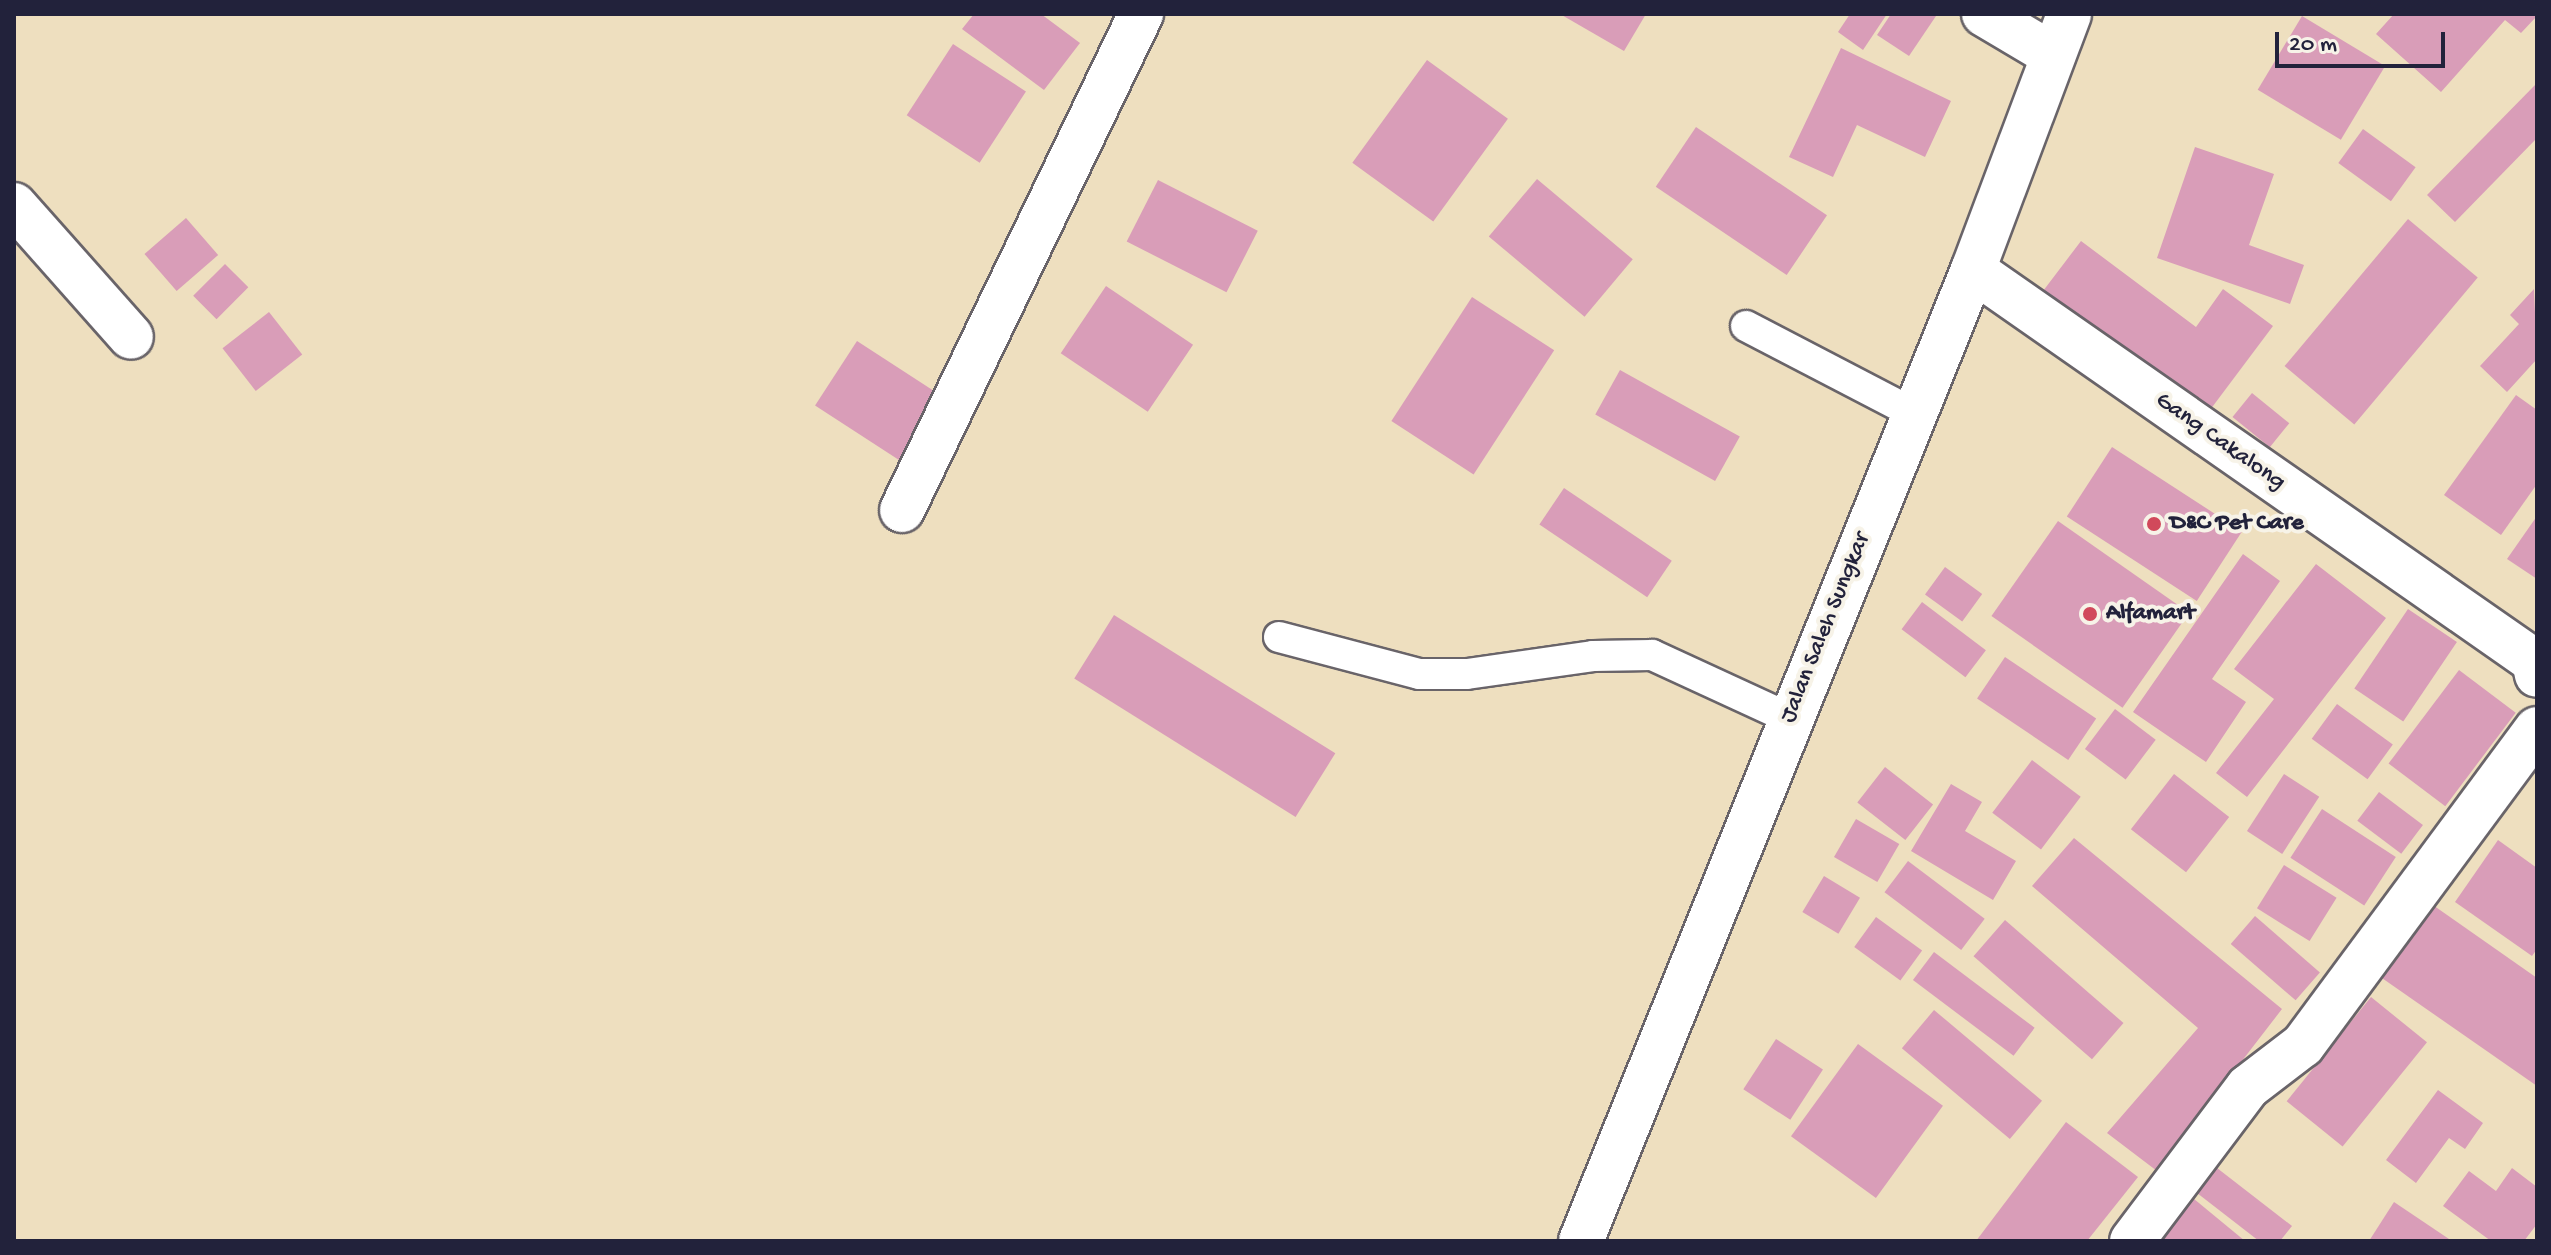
<!DOCTYPE html>
<html>
<head>
<meta charset="utf-8">
<style>
	body { margin:0 }
	#map { position:relative; width:2551px; height:1255px; overflow:hidden; background:#eedfbf; font-family:"Gochi Hand",sans-serif }
	div>[style] { position:absolute }
	[style*='--x'] { left:calc(var(--x)*1px); top:calc(var(--y)*1px); width:calc(var(--w)*1px); rotate:calc(var(--a)*1deg) }
	.building>* { inset:0; background:#d99db8; transform-origin:0 0 }
	.roads { filter:drop-shadow(2px 0 #696469) drop-shadow(-2px 0 #696469) drop-shadow(0 2px #696469) drop-shadow(0 -2px #696469) }
	.lane>* { height:30px; margin:-15px; padding:0 15px; transform-origin:15px; border-radius:15px; background:#fff }
	.street>* { height:44px; margin:-22px; padding:0 22px; transform-origin:22px; border-radius:22px; background:#fff }
	.highway>* { height:44px; margin:-22px; padding:0 22px; transform-origin:22px; border-radius:22px; background:#fff }
	.dots>* { width:22px; height:22px; translate:-50% -50%; box-sizing:border-box; border:4px solid #f7f3e8; border-radius:50% }
	span { translate:-50% -50%; white-space:nowrap; text-align:center; line-height:1.15; -webkit-text-stroke:8px #f7f3e8; paint-order:stroke }
	.street-label { font-size:24px; color:#22223b }
	.poi-label { font-size:24px; color:#22223b; font-weight:700 }
	.left { translate:0 -50%; text-align:left }
	.frame { position:absolute; inset:0; border:16px solid #22223b; pointer-events:none }
	.scale { position:absolute; left:2275px; top:32px; width:170px; height:36px; box-sizing:border-box; border:4px solid #22223b; border-top:0; padding-left:10px; font-size:24px; line-height:28px; white-space:nowrap; color:#22223b; -webkit-text-stroke:6px #f7f3e8; paint-order:stroke }
</style>
</head>
<body>
<div id="map">
	<div class="building">
		<div style="clip-path:polygon(974px 14px,1041px 14px,1080px 43px,1044px 90px,962px 29px)"></div>
		<div style="clip-path:polygon(1560px 14px,1646px 14px,1624px 51px)"></div>
		<div style="clip-path:polygon(1850px 14px,1887px 14px,1863px 50px,1838px 32px)"></div>
		<div style="clip-path:polygon(1891px 14px,1936px 16px,1909px 56px,1877px 35px)"></div>
		<div style="clip-path:polygon(2394px 14px,2537px 14px,2537px 16px,2521px 33px,2505px 20px,2441px 92px,2376px 34px)"></div>
		<div style="left:2302px;top:16px;width:97px;height:86px;rotate:31deg"></div>
		<div style="left:953px;top:44px;width:87px;height:85px;rotate:33deg"></div>
		<div style="clip-path:polygon(1841px 48px,1951px 101px,1925px 157px,1857px 125px,1833px 177px,1789px 157px)"></div>
		<div style="left:1427px;top:60px;width:100px;height:127px;rotate:36deg"></div>
		<div style="clip-path:polygon(2537px 83px,2537px 138px,2455px 222px,2427px 195px)"></div>
		<div style="left:1696px;top:127px;width:158px;height:72px;rotate:34deg"></div>
		<div style="left:2363px;top:129px;width:65px;height:42px;rotate:36deg"></div>
		<div style="clip-path:polygon(2195px 147px,2274px 174px,2249px 245px,2304px 265px,2290px 304px,2157px 258px)"></div>
		<div style="left:1537px;top:179px;width:125px;height:75px;rotate:40deg"></div>
		<div style="left:1158px;top:180px;width:112px;height:69px;rotate:27deg"></div>
		<div style="left:186px;top:218px;width:49px;height:55px;rotate:49deg"></div>
		<div style="left:2408px;top:219px;width:91px;height:192px;rotate:40deg"></div>
		<div style="clip-path:polygon(2081px 241px,2196px 327px,2223px 289px,2273px 326px,2204px 418px,2040px 295px)"></div>
		<div style="left:225px;top:264px;width:33px;height:45px;rotate:45deg"></div>
		<div style="left:1106px;top:286px;width:105px;height:81px;rotate:34deg"></div>
		<div style="clip-path:polygon(2534px 289px,2537px 359px,2507px 392px,2480px 366px,2519px 324px,2510px 315px)"></div>
		<div style="left:1472px;top:297px;width:98px;height:148px;rotate:33deg"></div>
		<div style="left:269px;top:312px;width:54px;height:59px;rotate:52deg"></div>
		<div style="left:857px;top:341px;width:101px;height:77px;rotate:33deg"></div>
		<div style="left:1620px;top:370px;width:137px;height:51px;rotate:29deg"></div>
		<div style="left:2252px;top:393px;width:48px;height:31px;rotate:39deg"></div>
		<div style="clip-path:polygon(2516px 395px,2537px 410px,2537px 484px,2501px 535px,2444px 495px)"></div>
		<div style="left:2112px;top:447px;width:155px;height:83px;rotate:33deg"></div>
		<div style="left:1564px;top:488px;width:130px;height:44px;rotate:34deg"></div>
		<div style="clip-path:polygon(2537px 516px,2537px 579px,2507px 559px)"></div>
		<div style="left:2058px;top:521px;width:160px;height:116px;rotate:35deg"></div>
		<div style="clip-path:polygon(2243px 554px,2280px 581px,2212px 679px,2246px 702px,2206px 762px,2133px 712px)"></div>
		<div style="clip-path:polygon(2316px 564px,2386px 618px,2247px 797px,2216px 773px,2274px 699px,2234px 669px)"></div>
		<div style="left:1945px;top:567px;width:46px;height:34px;rotate:36deg"></div>
		<div style="left:1922px;top:602px;width:80px;height:34px;rotate:37deg"></div>
		<div style="left:2408px;top:609px;width:59px;height:96px;rotate:34deg"></div>
		<div style="left:1114px;top:615px;width:261px;height:75px;rotate:32deg"></div>
		<div style="left:2005px;top:657px;width:110px;height:50px;rotate:34deg"></div>
		<div style="left:2459px;top:670px;width:71px;height:117px;rotate:37deg"></div>
		<div style="left:2337px;top:704px;width:69px;height:43px;rotate:36deg"></div>
		<div style="left:2115px;top:709px;width:51px;height:50px;rotate:37deg"></div>
		<div style="left:2032px;top:760px;width:61px;height:66px;rotate:37deg"></div>
		<div style="left:1885px;top:767px;width:61px;height:45px;rotate:38deg"></div>
		<div style="left:2174px;top:774px;width:70px;height:70px;rotate:38deg"></div>
		<div style="left:2284px;top:774px;width:42px;height:68px;rotate:33deg"></div>
		<div style="clip-path:polygon(1951px 784px,1982px 802px,1965px 831px,2016px 861px,1993px 900px,1911px 851px)"></div>
		<div style="left:2379px;top:792px;width:55px;height:36px;rotate:37deg"></div>
		<div style="left:2322px;top:809px;width:88px;height:58px;rotate:33deg"></div>
		<div style="left:1856px;top:819px;width:50px;height:44px;rotate:30deg"></div>
		<div style="clip-path:polygon(2074px 838px,2282px 1009px,2157px 1171px,2107px 1133px,2198px 1028px,2032px 886px)"></div>
		<div style="clip-path:polygon(2498px 840px,2537px 868px,2537px 949px,2532px 956px,2455px 902px)"></div>
		<div style="left:1908px;top:861px;width:96px;height:39px;rotate:37deg"></div>
		<div style="left:2284px;top:865px;width:62px;height:51px;rotate:32deg"></div>
		<div style="left:1824px;top:876px;width:42px;height:42px;rotate:31deg"></div>
		<div style="clip-path:polygon(2430px 903px,2537px 978px,2537px 1086px,2379px 976px)"></div>
		<div style="left:2255px;top:916px;width:86px;height:37px;rotate:41deg"></div>
		<div style="left:1876px;top:917px;width:57px;height:37px;rotate:36deg"></div>
		<div style="left:2005px;top:920px;width:157px;height:48px;rotate:41deg"></div>
		<div style="left:1934px;top:952px;width:126px;height:35px;rotate:37deg"></div>
		<div style="left:2371px;top:997px;width:72px;height:134px;rotate:39deg"></div>
		<div style="left:1934px;top:1010px;width:141px;height:50px;rotate:40deg"></div>
		<div style="left:1776px;top:1039px;width:56px;height:60px;rotate:33deg"></div>
		<div style="left:1858px;top:1044px;width:105px;height:114px;rotate:36deg"></div>
		<div style="clip-path:polygon(2438px 1090px,2483px 1123px,2465px 1149px,2449px 1138px,2416px 1183px,2386px 1160px)"></div>
		<div style="clip-path:polygon(2066px 1122px,2138px 1177px,2087px 1241px,1976px 1241px)"></div>
		<div style="clip-path:polygon(2208px 1161px,2292px 1226px,2280px 1241px,2259px 1241px,2188px 1186px)"></div>
		<div style="clip-path:polygon(2512px 1168px,2537px 1187px,2537px 1224px,2524px 1241px,2491px 1241px,2443px 1206px,2469px 1171px,2496px 1191px)"></div>
		<div style="clip-path:polygon(2188px 1194px,2245px 1241px,2148px 1241px)"></div>
		<div style="clip-path:polygon(2394px 1202px,2452px 1241px,2369px 1241px)"></div>
	</div>
	<div class="roads">
		<div class="lane">
			<div style="--x:1746;--y:326;--w:188;--a:27.5"></div>
			<div style="--x:1279;--y:637;--w:145;--a:14.8"></div>
			<div style="--x:1419;--y:674;--w:48;--a:0"></div>
			<div style="--x:1467;--y:674;--w:127;--a:-8.1"></div>
			<div style="--x:1593;--y:656;--w:59;--a:-1"></div>
			<div style="--x:1652;--y:655;--w:151;--a:24.7"></div>
		</div>
		<div class="street">
			<div style="--x:1984;--y:14;--w:80;--a:30.7"></div>
			<div style="--x:14;--y:205;--w:176;--a:48.4"></div>
			<div style="--x:1973;--y:270;--w:684;--a:34.88"></div>
			<div style="--x:2534;--y:661;--w:14;--a:78"></div>
			<div style="--x:902;--y:510;--w:551;--a:-64.27"></div>
			<div style="--x:2132;--y:1241;--w:193;--a:-53"></div>
			<div style="--x:2248;--y:1087;--w:69;--a:-37.4"></div>
			<div style="--x:2303;--y:1045;--w:393;--a:-53.5"></div>
		</div>
		<div class="highway">
			<div style="--x:1581;--y:1241;--w:1047;--a:-68.02"></div>
			<div style="--x:1973;--y:270;--w:273;--a:-69.4"></div>
		</div>
	</div>
	<div class="dots">
		<div style="left:2154px;top:524px;background:#d1495b"></div>
		<div style="left:2090px;top:614px;background:#d1495b"></div>
	</div>
	<div class="street-label">
		<span style="left:2220px;top:442px;rotate:35deg">Gang Cakalong</span>
		<span style="left:1826px;top:628px;rotate:-68deg">Jalan Saleh Sungkar</span>
	</div>
	<div class="poi-label">
		<span class="left" style="left:2170px;top:524px">D&amp;C Pet Care</span>
		<span class="left" style="left:2106px;top:614px">Alfamart</span>
	</div>
	<div class="frame"></div>
	<div class="scale">20 m</div>
</div>
</body>
</html>
